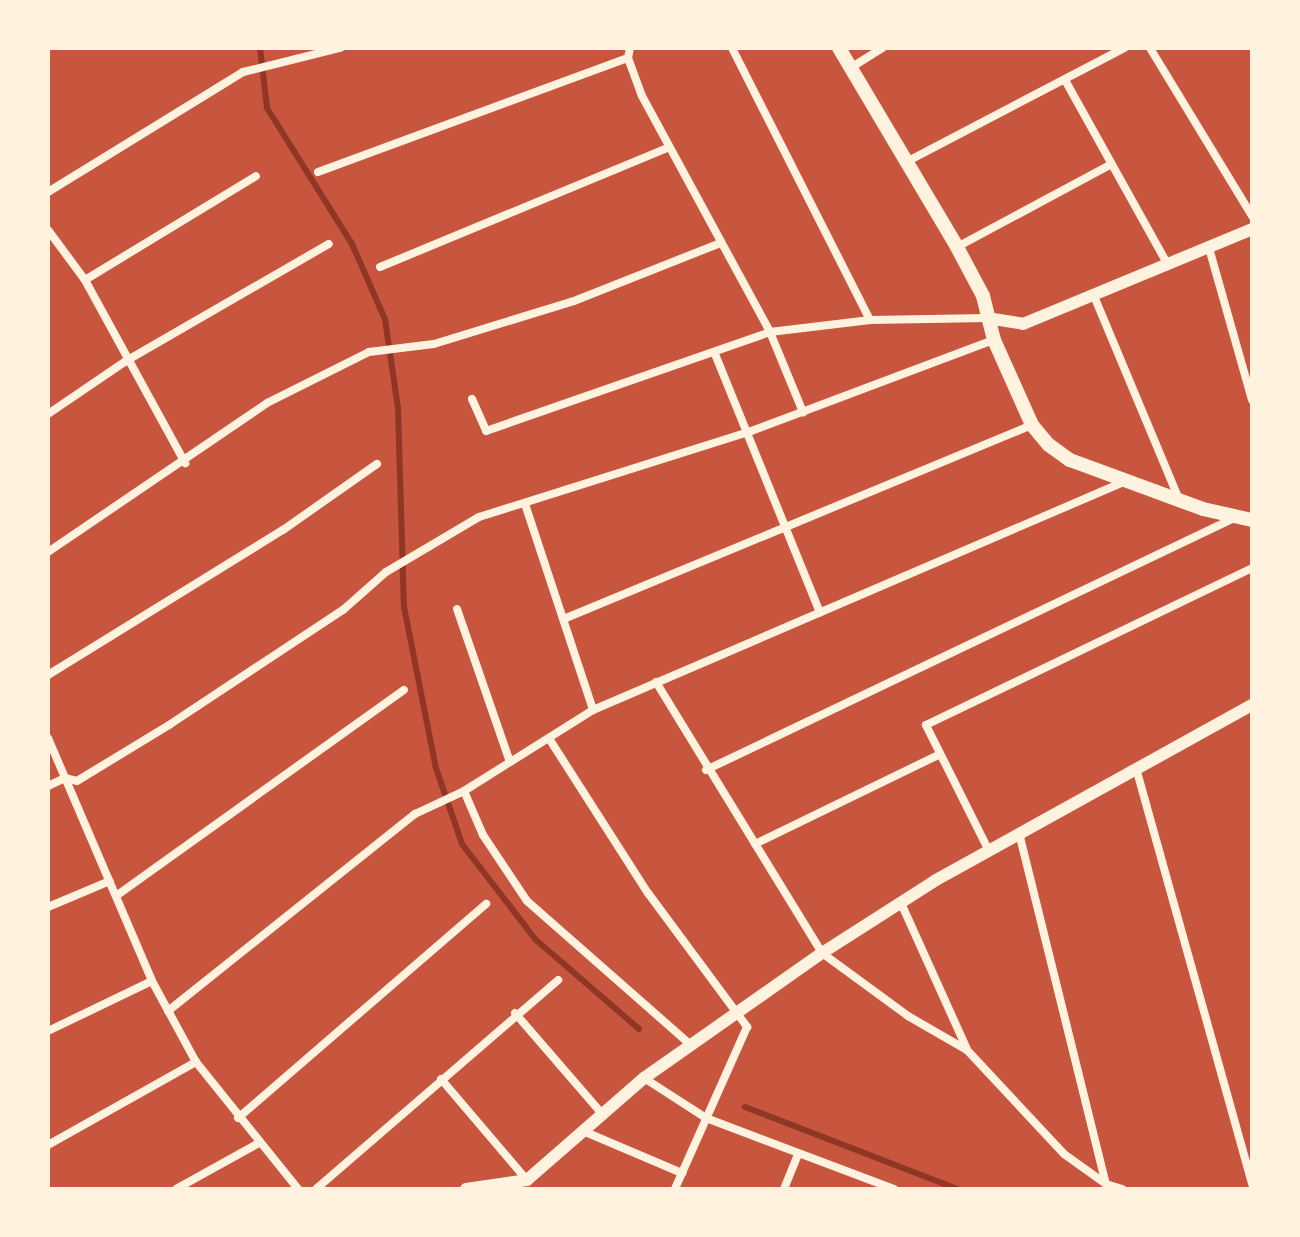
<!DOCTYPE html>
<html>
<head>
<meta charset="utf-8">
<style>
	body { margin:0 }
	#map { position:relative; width:1300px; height:1237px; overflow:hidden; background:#c8553d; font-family:Poppins,sans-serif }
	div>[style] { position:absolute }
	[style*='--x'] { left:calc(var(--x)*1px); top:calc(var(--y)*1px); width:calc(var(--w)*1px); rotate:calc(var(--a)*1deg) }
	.stream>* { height:6px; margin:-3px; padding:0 3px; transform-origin:3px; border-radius:3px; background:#8f3625 }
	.minor>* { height:8px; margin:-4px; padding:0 4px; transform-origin:4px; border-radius:4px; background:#fff3e0 }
	.tertiary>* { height:12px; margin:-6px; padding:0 6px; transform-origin:6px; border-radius:6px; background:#fff3e0 }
	.secondary>* { height:14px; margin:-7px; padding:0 7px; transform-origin:7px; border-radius:7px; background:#fff3e0 }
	span { translate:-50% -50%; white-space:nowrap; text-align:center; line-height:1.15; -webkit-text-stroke:8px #fff3e0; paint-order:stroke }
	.frame { position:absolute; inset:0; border:50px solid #fff3e0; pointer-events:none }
</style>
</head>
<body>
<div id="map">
	<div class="stream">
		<div style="--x:260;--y:48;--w:60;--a:83.3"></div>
		<div style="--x:267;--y:108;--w:160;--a:58"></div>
		<div style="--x:352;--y:244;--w:82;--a:66.3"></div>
		<div style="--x:385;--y:319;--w:90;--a:81.7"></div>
		<div style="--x:398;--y:408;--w:199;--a:88.3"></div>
		<div style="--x:404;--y:607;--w:164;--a:78.8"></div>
		<div style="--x:436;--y:768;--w:80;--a:71.1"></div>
		<div style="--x:462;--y:844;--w:121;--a:52.4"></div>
		<div style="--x:536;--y:940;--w:136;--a:40.8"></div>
		<div style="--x:745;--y:1107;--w:227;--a:21.1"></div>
	</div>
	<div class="minor">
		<div style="--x:630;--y:48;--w:10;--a:101"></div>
		<div style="--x:628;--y:58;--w:40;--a:69.8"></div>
		<div style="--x:642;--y:96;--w:268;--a:61.5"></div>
		<div style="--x:770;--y:332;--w:87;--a:67.6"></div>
		<div style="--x:732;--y:48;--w:305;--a:63.1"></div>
		<div style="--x:1150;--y:48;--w:197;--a:58.7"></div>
		<div style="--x:852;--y:67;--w:36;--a:-32"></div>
		<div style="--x:1065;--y:80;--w:212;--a:60.9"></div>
		<div style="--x:910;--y:160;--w:242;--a:-27.6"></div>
		<div style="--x:318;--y:172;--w:330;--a:-20.2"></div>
		<div style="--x:48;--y:192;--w:229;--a:-31.6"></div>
		<div style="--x:243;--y:72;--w:100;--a:-13.9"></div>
		<div style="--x:48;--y:230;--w:62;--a:53.5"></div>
		<div style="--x:85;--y:280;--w:209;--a:61.3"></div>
		<div style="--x:957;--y:247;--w:174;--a:-28.2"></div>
		<div style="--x:1209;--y:248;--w:158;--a:74.2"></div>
		<div style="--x:380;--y:267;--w:312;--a:-22.5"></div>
		<div style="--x:85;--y:280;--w:200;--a:-31.3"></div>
		<div style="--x:1094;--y:296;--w:220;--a:67.3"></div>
		<div style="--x:715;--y:354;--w:279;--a:67.9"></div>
		<div style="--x:472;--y:399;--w:35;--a:66"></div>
		<div style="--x:486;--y:431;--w:301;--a:-19.2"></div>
		<div style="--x:770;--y:332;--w:101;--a:-6.8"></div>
		<div style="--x:870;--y:320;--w:117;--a:-1"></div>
		<div style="--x:48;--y:414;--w:94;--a:-34.2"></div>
		<div style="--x:126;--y:361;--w:234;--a:-30"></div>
		<div style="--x:525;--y:504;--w:217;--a:71.7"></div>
		<div style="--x:48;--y:552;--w:265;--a:-34.2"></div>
		<div style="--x:267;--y:403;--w:114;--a:-26.6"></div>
		<div style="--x:369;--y:352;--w:65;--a:-7"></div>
		<div style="--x:434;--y:344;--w:146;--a:-17.1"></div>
		<div style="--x:574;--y:301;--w:155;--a:-21.6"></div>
		<div style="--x:457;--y:609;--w:162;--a:70.9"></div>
		<div style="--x:566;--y:618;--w:504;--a:-22.5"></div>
		<div style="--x:48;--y:675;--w:276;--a:-31.7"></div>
		<div style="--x:283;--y:530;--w:115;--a:-35.1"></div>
		<div style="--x:656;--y:682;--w:318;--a:58.5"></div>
		<div style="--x:822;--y:953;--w:107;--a:36.2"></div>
		<div style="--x:908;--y:1016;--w:68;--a:30"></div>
		<div style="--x:967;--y:1050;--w:142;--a:47"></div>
		<div style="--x:1064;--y:1154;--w:52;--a:35.5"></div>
		<div style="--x:1106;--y:1184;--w:17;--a:17"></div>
		<div style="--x:48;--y:738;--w:264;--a:66.8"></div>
		<div style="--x:152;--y:981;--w:92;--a:61.5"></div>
		<div style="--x:196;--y:1062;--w:163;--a:51.2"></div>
		<div style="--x:550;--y:740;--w:182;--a:57.4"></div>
		<div style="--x:648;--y:893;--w:167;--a:53.5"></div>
		<div style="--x:747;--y:1027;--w:177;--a:114"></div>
		<div style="--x:1136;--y:768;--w:432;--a:74.4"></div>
		<div style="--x:706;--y:770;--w:585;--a:-25.51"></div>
		<div style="--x:48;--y:786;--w:19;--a:-25"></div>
		<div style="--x:65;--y:778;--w:12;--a:14"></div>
		<div style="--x:77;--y:781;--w:108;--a:-31.3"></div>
		<div style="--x:169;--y:725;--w:209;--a:-33.5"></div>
		<div style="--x:343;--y:610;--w:57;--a:-41.5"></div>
		<div style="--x:386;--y:572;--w:108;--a:-30.6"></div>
		<div style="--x:479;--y:517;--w:280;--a:-17.5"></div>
		<div style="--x:746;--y:433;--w:265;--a:-20.6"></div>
		<div style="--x:464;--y:791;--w:48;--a:66.6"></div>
		<div style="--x:483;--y:835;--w:79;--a:56.3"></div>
		<div style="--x:527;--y:901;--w:218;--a:41.3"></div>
		<div style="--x:1019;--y:833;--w:362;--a:76.1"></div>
		<div style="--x:755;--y:844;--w:203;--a:-25.9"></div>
		<div style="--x:989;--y:851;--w:141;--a:-116.6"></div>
		<div style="--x:926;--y:725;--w:362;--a:-25.7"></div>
		<div style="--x:116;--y:896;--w:354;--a:-35.6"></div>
		<div style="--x:901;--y:903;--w:160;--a:65.7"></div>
		<div style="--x:48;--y:907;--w:67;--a:-22.8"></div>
		<div style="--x:168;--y:1011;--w:316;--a:-38.6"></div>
		<div style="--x:415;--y:814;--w:54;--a:-25.1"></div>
		<div style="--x:464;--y:791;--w:152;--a:-32.1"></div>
		<div style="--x:593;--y:710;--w:580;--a:-23.25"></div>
		<div style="--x:515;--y:1013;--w:135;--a:49.2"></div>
		<div style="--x:48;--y:1031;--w:115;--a:-25.7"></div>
		<div style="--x:644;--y:1078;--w:74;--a:32.8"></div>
		<div style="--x:706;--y:1118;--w:201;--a:20.7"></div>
		<div style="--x:441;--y:1079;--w:133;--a:49.6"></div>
		<div style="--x:238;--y:1118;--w:328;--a:-40.8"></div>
		<div style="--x:583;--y:1131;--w:108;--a:23"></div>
		<div style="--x:48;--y:1145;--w:170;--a:-29.3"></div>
		<div style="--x:176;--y:1189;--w:95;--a:-29"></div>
		<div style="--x:316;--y:1189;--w:320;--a:-40.8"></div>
		<div style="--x:784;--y:1189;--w:37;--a:-68"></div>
	</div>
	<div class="tertiary">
		<div style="--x:987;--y:318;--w:36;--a:9"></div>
		<div style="--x:1023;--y:324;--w:248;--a:-22.5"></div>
		<div style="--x:466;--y:1189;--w:62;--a:-8.4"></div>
		<div style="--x:527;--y:1180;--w:155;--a:-41.1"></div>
		<div style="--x:644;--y:1078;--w:218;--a:-35.1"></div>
		<div style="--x:822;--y:953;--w:135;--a:-32.6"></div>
		<div style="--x:936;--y:880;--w:361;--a:-29"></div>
	</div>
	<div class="secondary">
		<div style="--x:839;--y:48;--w:231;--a:59.3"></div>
		<div style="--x:957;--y:247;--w:55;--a:62"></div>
		<div style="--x:983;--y:296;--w:45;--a:76"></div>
		<div style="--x:994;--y:340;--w:93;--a:65.9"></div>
		<div style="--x:1032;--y:425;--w:26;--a:50"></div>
		<div style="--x:1049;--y:445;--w:26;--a:36"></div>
		<div style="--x:1070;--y:460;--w:142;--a:20.2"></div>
		<div style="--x:1203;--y:509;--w:50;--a:12.7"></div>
	</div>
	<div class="frame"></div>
</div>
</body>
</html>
